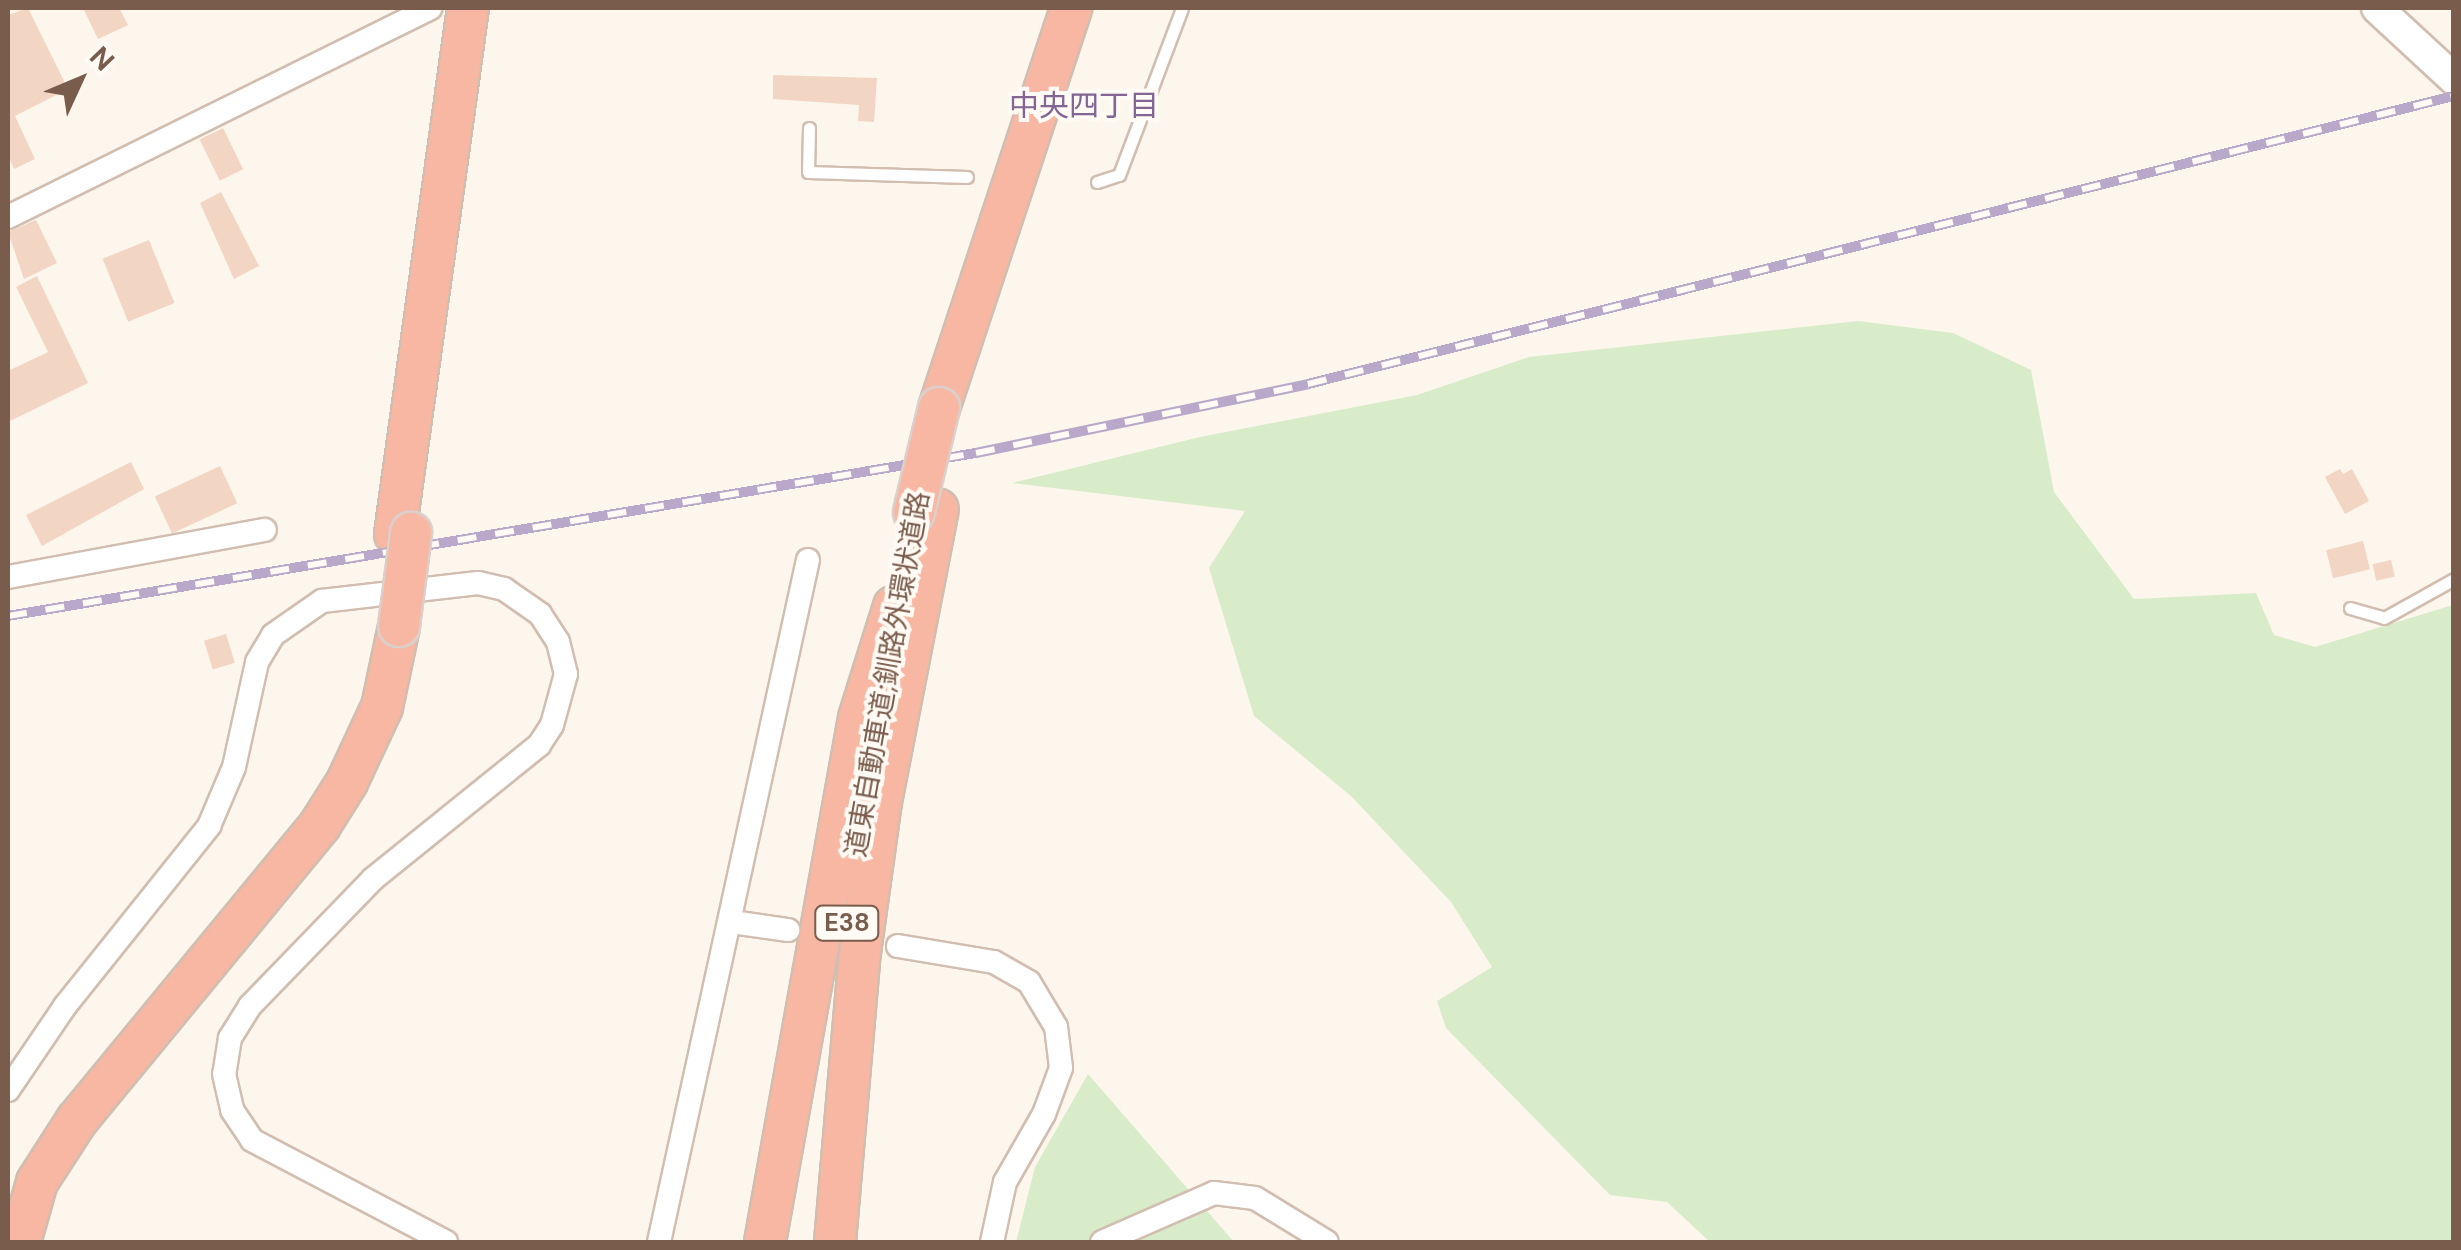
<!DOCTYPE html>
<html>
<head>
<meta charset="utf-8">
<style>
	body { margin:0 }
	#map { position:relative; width:2461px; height:1250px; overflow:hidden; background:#fdf6ec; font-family:"DM Sans","Noto Sans JP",sans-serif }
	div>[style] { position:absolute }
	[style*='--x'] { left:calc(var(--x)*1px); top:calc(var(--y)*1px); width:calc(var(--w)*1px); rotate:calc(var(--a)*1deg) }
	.green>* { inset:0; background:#d8ecc9 }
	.building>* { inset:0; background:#f3d5c3; transform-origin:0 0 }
	.roads { filter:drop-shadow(2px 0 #d1beb0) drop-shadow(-2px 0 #d1beb0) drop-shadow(0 2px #d1beb0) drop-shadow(0 -2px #d1beb0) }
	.lane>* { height:11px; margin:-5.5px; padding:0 5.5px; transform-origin:5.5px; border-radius:5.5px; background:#fff }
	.street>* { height:22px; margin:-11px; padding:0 11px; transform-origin:11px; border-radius:11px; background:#fff }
	.secondary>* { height:30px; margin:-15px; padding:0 15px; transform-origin:15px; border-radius:15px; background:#fff }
	.highway>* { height:40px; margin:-20px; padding:0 20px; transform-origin:20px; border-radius:20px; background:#f7b7a3 }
	.rail>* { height:10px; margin-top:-5px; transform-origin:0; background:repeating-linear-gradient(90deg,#fffaf3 0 19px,#b9a8c9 0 38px); box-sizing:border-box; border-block:2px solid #b9a8c9 }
	.bridges { filter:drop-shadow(2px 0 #dad1cd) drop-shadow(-2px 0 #dad1cd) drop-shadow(0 2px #dad1cd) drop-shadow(0 -2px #dad1cd) }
	.highway-bridge>* { height:40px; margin:-20px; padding:0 20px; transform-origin:20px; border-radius:20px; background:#f7b7a3 }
	span { translate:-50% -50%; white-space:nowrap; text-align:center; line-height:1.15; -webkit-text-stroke:8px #fffaf3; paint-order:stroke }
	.shield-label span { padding:2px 8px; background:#fffaf3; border:2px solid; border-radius:8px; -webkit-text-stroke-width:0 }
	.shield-label { font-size:25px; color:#7a5c4d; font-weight:700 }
	.street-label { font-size:28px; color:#7a5c4d }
	.neighbourhood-label { font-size:30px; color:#846695 }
	.frame { position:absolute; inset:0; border:10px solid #7a5c4d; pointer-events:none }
	.north { position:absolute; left:30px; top:30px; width:100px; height:100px; -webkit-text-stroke:8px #fffaf3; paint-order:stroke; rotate:46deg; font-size:28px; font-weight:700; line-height:40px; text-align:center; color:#7a5c4d }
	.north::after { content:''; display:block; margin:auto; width:35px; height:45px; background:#7a5c4d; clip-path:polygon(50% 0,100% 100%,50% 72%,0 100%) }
</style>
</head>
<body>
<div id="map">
	<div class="green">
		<div style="clip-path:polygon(1858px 321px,1953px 333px,2031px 370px,2054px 492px,2134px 599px,2256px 593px,2274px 635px,2315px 647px,2453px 605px,2453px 1242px,1710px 1242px,1667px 1202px,1610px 1195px,1446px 1028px,1437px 1001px,1492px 967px,1451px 902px,1351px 796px,1254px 716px,1209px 568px,1245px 511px,1012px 483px,1200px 437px,1417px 395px,1529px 357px)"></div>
		<div style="clip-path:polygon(1088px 1074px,1234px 1242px,1016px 1242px,1035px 1167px)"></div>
	</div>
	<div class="building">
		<div style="clip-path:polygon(28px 8px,68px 89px,15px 116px,35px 159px,14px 169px,8px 155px,8px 15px)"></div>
		<div style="clip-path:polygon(83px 8px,119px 8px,128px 25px,98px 39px)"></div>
		<div style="clip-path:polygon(773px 75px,877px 78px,874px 122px,858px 121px,859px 105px,773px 99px)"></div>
		<div style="left:223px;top:128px;width:46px;height:26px;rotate:64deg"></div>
		<div style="clip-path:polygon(221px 192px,259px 266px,234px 279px,200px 203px)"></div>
		<div style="clip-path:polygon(36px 220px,57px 263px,24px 279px,8px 232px)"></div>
		<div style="left:149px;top:240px;width:68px;height:50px;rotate:68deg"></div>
		<div style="clip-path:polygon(37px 276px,88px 383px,8px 422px,8px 371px,48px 352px,16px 287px)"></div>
		<div style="clip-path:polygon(131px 462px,144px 489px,42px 546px,26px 515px)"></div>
		<div style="left:220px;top:466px;width:41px;height:72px;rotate:65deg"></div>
		<div style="clip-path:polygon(2340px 469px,2343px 474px,2352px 469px,2369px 501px,2345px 514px,2325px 477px)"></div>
		<div style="left:2363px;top:541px;width:29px;height:38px;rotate:76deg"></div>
		<div style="left:2391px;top:560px;width:17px;height:19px;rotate:77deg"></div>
		<div style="left:226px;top:634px;width:30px;height:23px;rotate:73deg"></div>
	</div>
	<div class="roads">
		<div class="lane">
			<div style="--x:809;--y:128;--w:44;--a:91.3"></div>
			<div style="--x:808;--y:172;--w:159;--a:1.8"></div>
			<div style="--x:1097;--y:182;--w:23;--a:-18"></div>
			<div style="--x:1119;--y:175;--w:178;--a:-69.3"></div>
			<div style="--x:2350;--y:608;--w:35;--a:16"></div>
			<div style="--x:2384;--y:618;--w:80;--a:-29.1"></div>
		</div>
		<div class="street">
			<div style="--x:8;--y:217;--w:471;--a:-26.3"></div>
			<div style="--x:8;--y:577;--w:261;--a:-10.4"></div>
			<div style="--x:732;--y:922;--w:57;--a:8.1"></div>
			<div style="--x:898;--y:946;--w:97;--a:9.5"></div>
			<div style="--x:994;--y:962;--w:40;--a:29.7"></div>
			<div style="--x:1029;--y:982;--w:52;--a:59"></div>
			<div style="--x:1056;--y:1027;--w:41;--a:83"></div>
			<div style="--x:1061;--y:1068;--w:49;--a:110.3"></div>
			<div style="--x:1044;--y:1114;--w:78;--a:119.8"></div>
			<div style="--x:1005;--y:1182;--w:61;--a:102.2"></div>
			<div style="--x:8;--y:1090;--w:102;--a:-55.8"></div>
			<div style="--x:65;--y:1006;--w:231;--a:-51.3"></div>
			<div style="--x:209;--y:826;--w:64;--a:-67"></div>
			<div style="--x:234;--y:767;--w:107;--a:-77.6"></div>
			<div style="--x:257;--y:662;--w:31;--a:-59"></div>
			<div style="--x:273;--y:635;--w:60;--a:-34.8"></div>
			<div style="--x:322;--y:601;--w:157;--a:-6.6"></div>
			<div style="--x:478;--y:583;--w:27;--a:13"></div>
			<div style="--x:504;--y:589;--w:44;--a:34.8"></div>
			<div style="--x:540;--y:614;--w:33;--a:57"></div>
			<div style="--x:558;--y:642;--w:33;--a:76"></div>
			<div style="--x:566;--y:674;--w:53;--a:105.4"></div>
			<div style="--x:552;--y:725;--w:24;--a:123"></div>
			<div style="--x:539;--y:745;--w:213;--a:141.1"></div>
			<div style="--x:373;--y:879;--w:177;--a:134.1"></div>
			<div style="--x:250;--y:1006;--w:38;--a:122"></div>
			<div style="--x:230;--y:1038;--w:36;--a:99"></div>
			<div style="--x:224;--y:1074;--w:37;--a:77"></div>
			<div style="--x:232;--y:1110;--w:36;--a:56"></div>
			<div style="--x:252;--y:1140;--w:219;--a:27.7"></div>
			<div style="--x:659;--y:1242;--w:698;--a:-77.68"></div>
			<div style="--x:1102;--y:1242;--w:122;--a:-23.6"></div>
			<div style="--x:1214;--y:1193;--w:41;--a:7"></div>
			<div style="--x:1255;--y:1198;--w:84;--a:31.4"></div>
		</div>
		<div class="secondary">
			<div style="--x:2377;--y:8;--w:105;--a:42.7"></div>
		</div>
		<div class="highway">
			<div style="--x:939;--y:408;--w:421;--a:-71.7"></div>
			<div style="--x:395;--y:534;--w:531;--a:-82.1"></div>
			<div style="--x:20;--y:1242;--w:62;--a:-74.2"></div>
			<div style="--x:37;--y:1182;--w:74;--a:-57.2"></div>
			<div style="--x:77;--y:1120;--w:382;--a:-50.5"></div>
			<div style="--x:320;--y:825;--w:51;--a:-57.9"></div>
			<div style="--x:347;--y:782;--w:83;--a:-65"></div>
			<div style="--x:382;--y:707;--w:83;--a:-78.1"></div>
			<div style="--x:765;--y:1242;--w:532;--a:-79.83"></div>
			<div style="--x:859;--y:718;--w:117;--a:-72.6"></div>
			<div style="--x:835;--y:1242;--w:283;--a:-85.1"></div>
			<div style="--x:859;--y:960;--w:160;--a:-82.1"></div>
			<div style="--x:881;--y:802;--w:298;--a:-79"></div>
		</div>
	</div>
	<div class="rail">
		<div style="--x:8;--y:616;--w:982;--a:-9.56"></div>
		<div style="--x:976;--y:453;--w:339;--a:-11.7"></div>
		<div style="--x:1308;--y:384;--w:1182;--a:-14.11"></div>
	</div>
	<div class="bridges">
		<div class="highway-bridge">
			<div style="--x:914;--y:512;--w:107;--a:-76.5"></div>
			<div style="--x:399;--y:626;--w:94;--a:-82.6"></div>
		</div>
	</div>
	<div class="shield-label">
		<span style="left:847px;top:923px">E38</span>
	</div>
	<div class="street-label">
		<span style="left:888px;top:674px;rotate:-80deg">道東自動車道;釧路外環状道路</span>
	</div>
	<div class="neighbourhood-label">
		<span style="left:1084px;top:106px">中央四丁目</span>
	</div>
	<div class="frame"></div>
	<div class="north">N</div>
</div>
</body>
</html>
